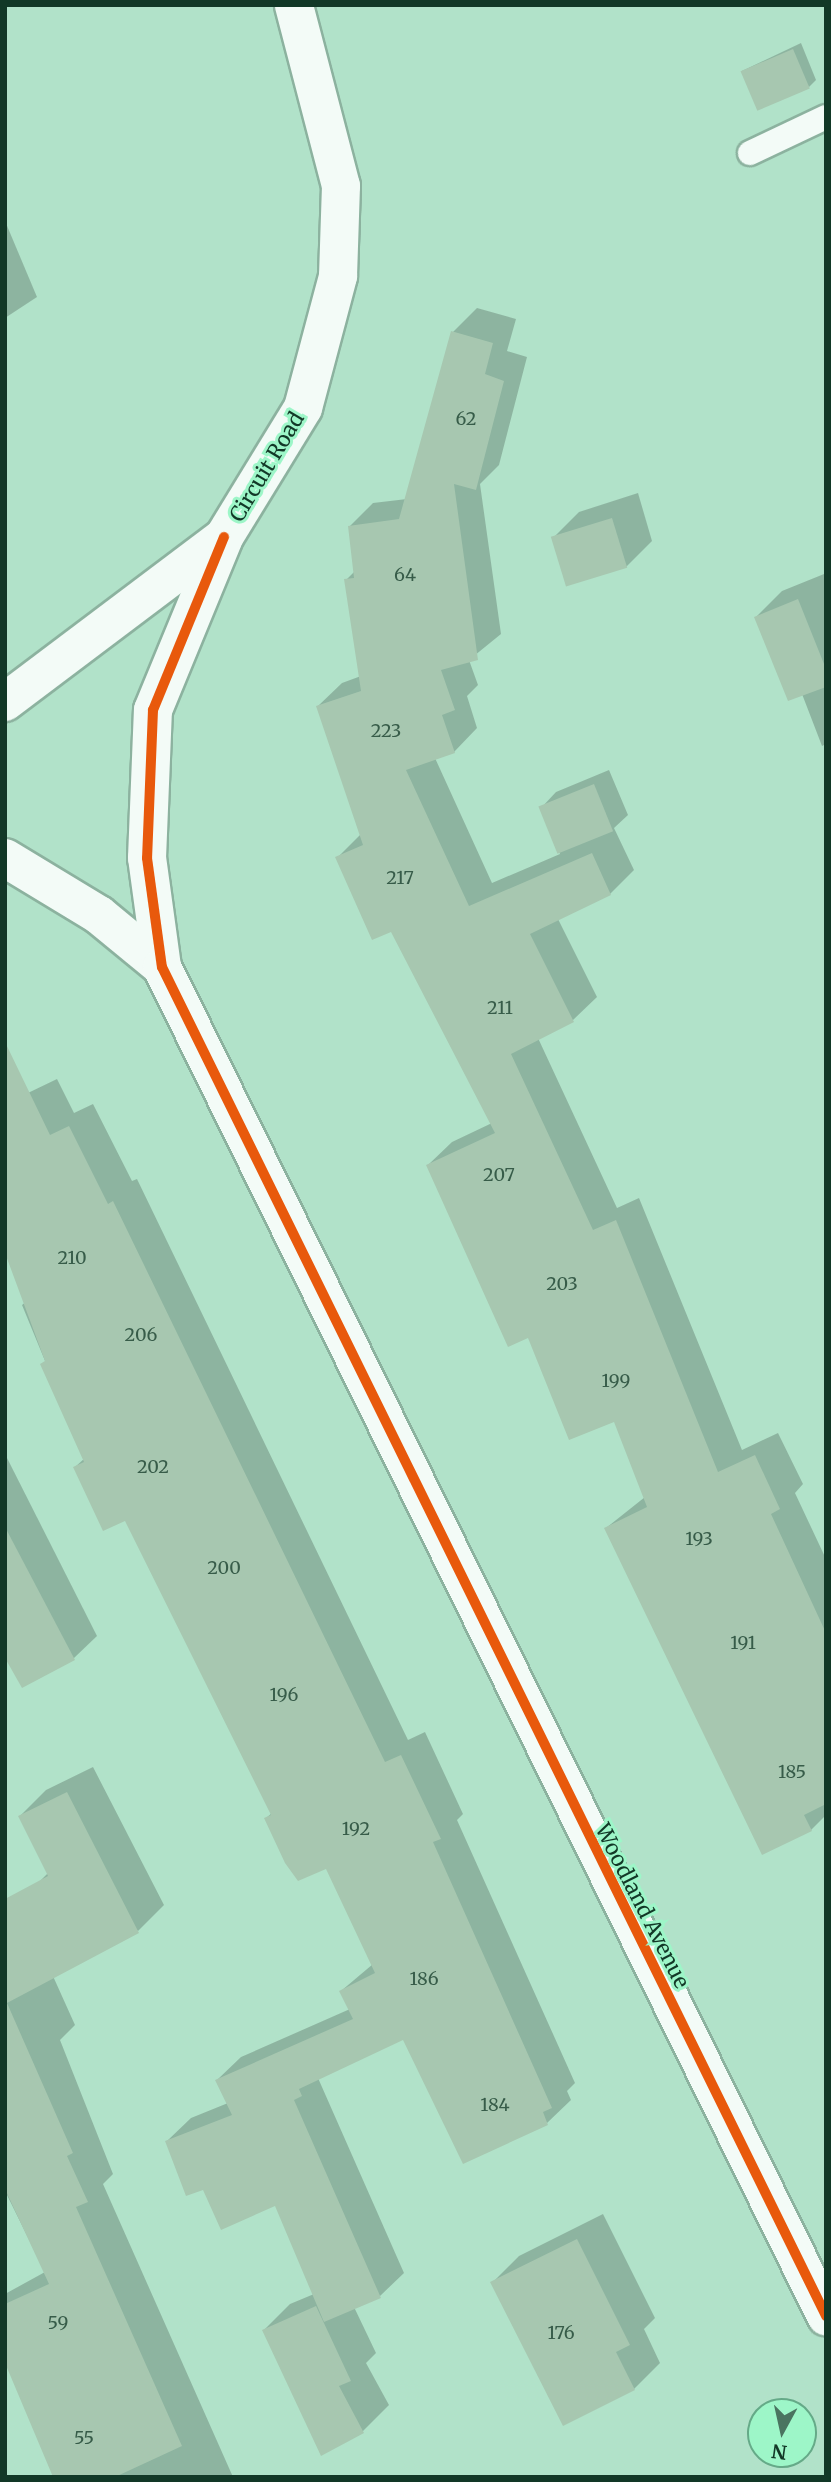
<!DOCTYPE html>
<html>
<head>
<meta charset="utf-8">
<style>
	body { margin:0 }
	#map { position:relative; width:831px; height:2482px; overflow:hidden; background:#b1e2c9; font-family:Merriweather,serif }
	div>[style] { position:absolute }
	[style*='--x'] { left:calc(var(--x)*1px); top:calc(var(--y)*1px); width:calc(var(--w)*1px); rotate:calc(var(--a)*1deg) }
	.shadow>* { inset:0; background:#0003 }
	.building>* { inset:0; background:#a7c7b0; transform-origin:0 0 }
	.roads { filter:drop-shadow(2px 0 #8cb29f) drop-shadow(-2px 0 #8cb29f) drop-shadow(0 2px #8cb29f) drop-shadow(0 -2px #8cb29f) }
	.service>* { height:24px; margin:-12px; padding:0 12px; transform-origin:12px; border-radius:12px; background:#f3fbf7 }
	.minor>* { height:38px; margin:-19px; padding:0 19px; transform-origin:19px; border-radius:19px; background:#f3fbf7 }
	.tertiary>* { height:38px; margin:-19px; padding:0 19px; transform-origin:19px; border-radius:19px; background:#f3fbf7 }
	.cycleway>* { height:10px; margin:-5px; padding:0 5px; transform-origin:5px; border-radius:5px; background:#e8590c }
	span { translate:-50% -50%; white-space:nowrap; text-align:center; line-height:1.15; -webkit-text-stroke:6px #9df6c8; paint-order:stroke }
	.number-label { font-size:18px; color:#375c49 }
	.number-label span { -webkit-text-stroke-width:0 }
	.street-label { font-size:21px; color:#123827 }
	.frame { position:absolute; inset:0; border:7px solid #123827; pointer-events:none }
	.north { position:absolute; left:747px; top:2398px; width:70px; height:70px; box-sizing:border-box; background:#9df6c8; border:2px solid #65aa88; border-radius:50%; rotate:188deg; font-size:19px; font-weight:700; line-height:28px; text-align:center; color:#123827 }
	.north::after { content:''; display:block; margin:auto; width:24px; height:32px; background:#4a7460; clip-path:polygon(50% 0,100% 100%,50% 72%,0 100%) }
</style>
</head>
<body>
<div id="map">
	<div class="shadow">
		<div style="clip-path:polygon(801px 43px,816px 80px,809px 87px,742px 71px)"></div>
		<div style="clip-path:polygon(5px 221px,37px 297px,5px 318px)"></div>
		<div style="clip-path:polygon(477px 308px,516px 319px,507px 351px,527px 357px,499px 465px,480px 484px,501px 634px,469px 660px,478px 685px,467px 696px,477px 728px,454px 752px,435px 758px,492px 883px,560px 854px,541px 808px,556px 792px,609px 770px,628px 815px,614px 828px,634px 870px,610px 894px,558px 919px,597px 997px,573px 1020px,538px 1038px,617px 1208px,639px 1198px,742px 1450px,778px 1433px,803px 1484px,795px 1493px,826px 1559px,826px 1815px,811px 1830px,606px 1528px,645px 1497px,614px 1419px,528px 1336px,428px 1165px,452px 1142px,492px 1123px,392px 929px,337px 858px,361px 834px,318px 706px,342px 683px,361px 676px,346px 580px,355px 571px,349px 527px,373px 503px,407px 499px,453px 332px)"></div>
		<div style="clip-path:polygon(638px 493px,652px 541px,626px 567px,553px 538px,579px 512px)"></div>
		<div style="clip-path:polygon(824px 574px,826px 744px,822px 746px,802px 694px,756px 617px,782px 591px)"></div>
		<div style="clip-path:polygon(57px 1079px,74px 1113px,93px 1104px,132px 1181px,137px 1179px,408px 1740px,425px 1732px,463px 1814px,457px 1820px,575px 2083px,567px 2091px,571px 2100px,547px 2123px,404px 2037px,318px 2078px,404px 2273px,380px 2296px,354px 2307px,376px 2353px,366px 2363px,389px 2405px,363px 2431px,321px 2454px,264px 2330px,290px 2304px,314px 2294px,276px 2203px,204px 2187px,167px 2141px,191px 2118px,228px 2103px,217px 2080px,241px 2057px,350px 2009px,341px 1991px,373px 1964px,327px 1866px,266px 1818px,272px 1813px,126px 1519px,75px 1467px,85px 1458px,22px 1305px,28px 1300px,5px 1104px)"></div>
		<div style="clip-path:polygon(5px 1454px,97px 1636px,74px 1658px,22px 1686px,5px 1654px)"></div>
		<div style="clip-path:polygon(93px 1767px,164px 1905px,138px 1931px,39px 1882px,48px 1873px,20px 1816px,46px 1790px)"></div>
		<div style="clip-path:polygon(48px 1965px,75px 2025px,60px 2040px,113px 2174px,103px 2184px,233px 2477px,57px 2477px,5px 2360px,5px 2294px,45px 2272px,5px 2191px,5px 1985px)"></div>
		<div style="clip-path:polygon(603px 2214px,655px 2318px,644px 2329px,660px 2363px,634px 2389px,493px 2282px,519px 2256px)"></div>
	</div>
	<div class="building">
		<div style="left:793px;top:49px;width:43px;height:57px;rotate:67deg"></div>
		<div style="clip-path:polygon(451px 331px,493px 343px,485px 374px,504px 381px,476px 490px,454px 484px,478px 660px,441px 670px,455px 710px,442px 715px,455px 753px,406px 770px,469px 906px,592px 853px,611px 895px,530px 934px,574px 1022px,511px 1054px,593px 1230px,616px 1220px,718px 1472px,755px 1455px,780px 1509px,771px 1514px,826px 1633px,826px 1804px,804px 1815px,812px 1831px,762px 1855px,604px 1528px,647px 1507px,614px 1422px,569px 1440px,528px 1338px,508px 1347px,426px 1165px,495px 1133px,391px 932px,372px 940px,335px 857px,363px 845px,316px 706px,361px 691px,344px 579px,354px 578px,348px 526px,399px 519px)"></div>
		<div style="left:612px;top:518px;width:52px;height:64px;rotate:73deg"></div>
		<div style="clip-path:polygon(798px 599px,826px 669px,826px 687px,788px 701px,754px 617px)"></div>
		<div style="left:594px;top:784px;width:51px;height:60px;rotate:68deg"></div>
		<div style="clip-path:polygon(5px 1042px,50px 1135px,69px 1126px,108px 1204px,113px 1201px,385px 1762px,401px 1755px,441px 1839px,433px 1842px,552px 2108px,543px 2112px,548px 2125px,463px 2164px,403px 2040px,299px 2089px,302px 2096px,294px 2100px,381px 2298px,324px 2322px,275px 2206px,221px 2230px,203px 2190px,186px 2196px,165px 2141px,232px 2115px,215px 2080px,353px 2019px,339px 1991px,375px 1973px,326px 1869px,298px 1881px,285px 1863px,264px 1818px,271px 1815px,125px 1521px,103px 1531px,73px 1467px,84px 1462px,40px 1364px,45px 1361px,5px 1253px)"></div>
		<div style="clip-path:polygon(5px 1527px,75px 1660px,22px 1688px,5px 1658px)"></div>
		<div style="clip-path:polygon(67px 1792px,139px 1933px,7px 2003px,73px 2153px,67px 2156px,88px 2202px,76px 2207px,182px 2446px,115px 2477px,53px 2477px,5px 2363px,5px 2304px,49px 2284px,5px 2189px,5px 1899px,48px 1876px,18px 1816px)"></div>
		<div style="clip-path:polygon(577px 2239px,630px 2345px,616px 2352px,635px 2390px,563px 2426px,490px 2282px)"></div>
		<div style="clip-path:polygon(316px 2306px,351px 2381px,339px 2386px,364px 2433px,321px 2456px,262px 2330px)"></div>
	</div>
	<div class="roads">
		<div class="service">
			<div style="--x:750;--y:153;--w:84;--a:-25.3"></div>
		</div>
		<div class="minor">
			<div style="--x:5;--y:702;--w:274;--a:-37"></div>
			<div style="--x:224;--y:537;--w:151;--a:-58.5"></div>
			<div style="--x:303;--y:408;--w:137;--a:-75.1"></div>
			<div style="--x:338;--y:276;--w:90;--a:-88.1"></div>
			<div style="--x:341;--y:186;--w:187;--a:-104.6"></div>
			<div style="--x:5;--y:858;--w:110;--a:31.2"></div>
			<div style="--x:99;--y:915;--w:82;--a:39.5"></div>
			<div style="--x:162;--y:967;--w:110;--a:-97.8"></div>
			<div style="--x:147;--y:858;--w:148;--a:-87.7"></div>
			<div style="--x:153;--y:710;--w:184;--a:-67.6"></div>
		</div>
		<div class="tertiary">
			<div style="--x:162;--y:967;--w:1504;--a:63.79"></div>
		</div>
	</div>
	<div class="cycleway">
		<div style="--x:224;--y:537;--w:187;--a:112.3"></div>
		<div style="--x:153;--y:710;--w:148;--a:92.3"></div>
		<div style="--x:147;--y:858;--w:110;--a:82.2"></div>
		<div style="--x:162;--y:967;--w:1504;--a:63.79"></div>
	</div>
	<div class="number-label">
		<span style="left:466px;top:419px">62</span>
		<span style="left:405px;top:575px">64</span>
		<span style="left:386px;top:731px">223</span>
		<span style="left:400px;top:878px">217</span>
		<span style="left:500px;top:1008px">211</span>
		<span style="left:499px;top:1175px">207</span>
		<span style="left:72px;top:1258px">210</span>
		<span style="left:562px;top:1284px">203</span>
		<span style="left:141px;top:1335px">206</span>
		<span style="left:616px;top:1381px">199</span>
		<span style="left:153px;top:1467px">202</span>
		<span style="left:699px;top:1539px">193</span>
		<span style="left:224px;top:1568px">200</span>
		<span style="left:743px;top:1643px">191</span>
		<span style="left:284px;top:1695px">196</span>
		<span style="left:792px;top:1772px">185</span>
		<span style="left:356px;top:1829px">192</span>
		<span style="left:424px;top:1979px">186</span>
		<span style="left:495px;top:2105px">184</span>
		<span style="left:58px;top:2323px">59</span>
		<span style="left:561px;top:2333px">176</span>
		<span style="left:84px;top:2438px">55</span>
	</div>
	<div class="street-label">
		<span style="left:267px;top:467px;rotate:-59deg">Circuit Road</span>
		<span style="left:642px;top:1906px;rotate:63deg">Woodland Avenue</span>
	</div>
	<div class="frame"></div>
	<div class="north">N</div>
</div>
</body>
</html>
